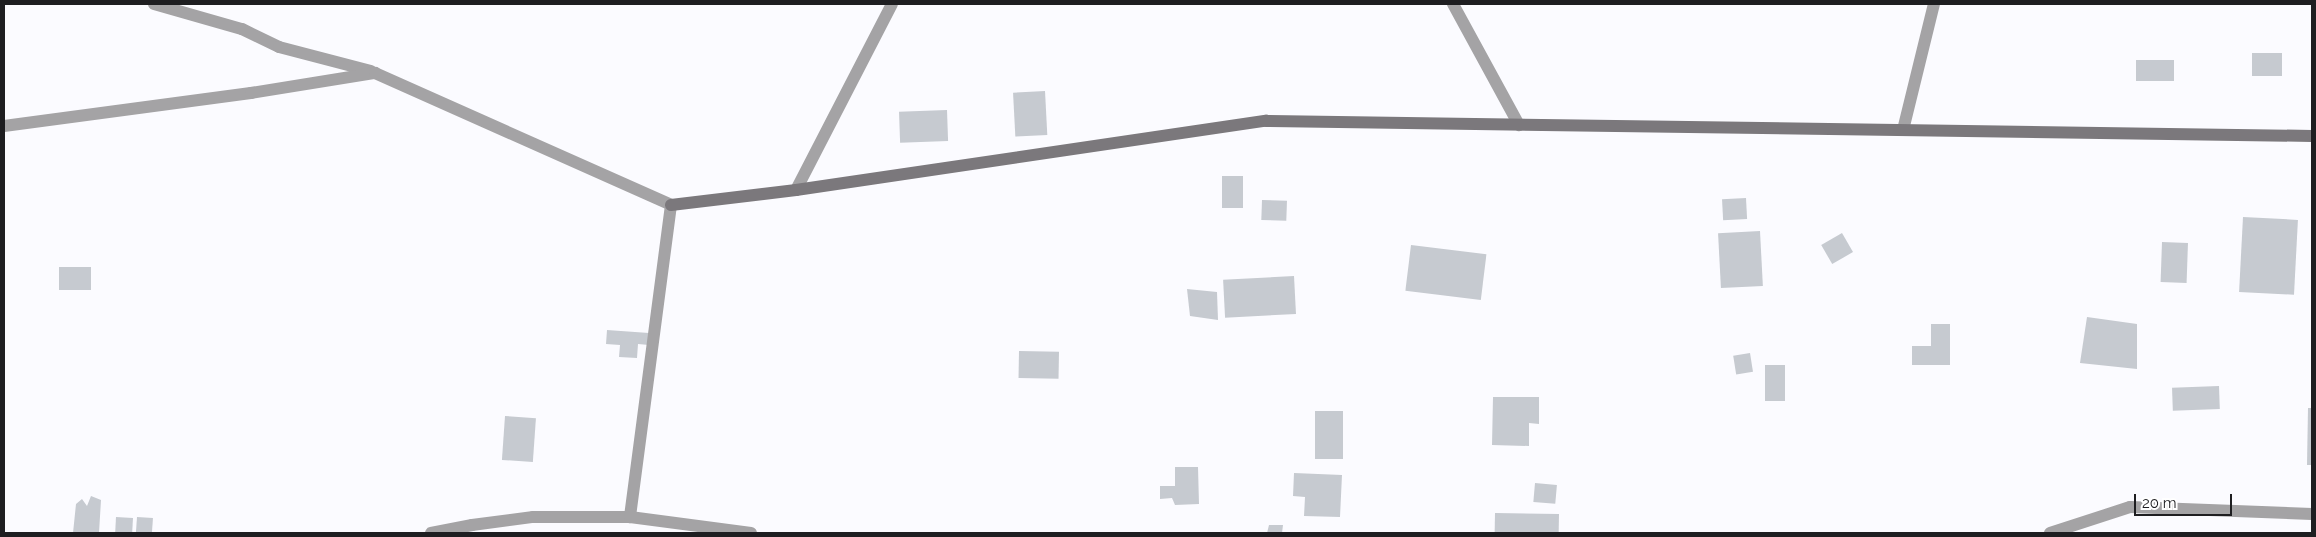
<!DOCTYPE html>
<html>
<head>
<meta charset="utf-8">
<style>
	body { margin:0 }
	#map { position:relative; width:2316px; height:537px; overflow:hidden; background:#fbfbff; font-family:Raleway,sans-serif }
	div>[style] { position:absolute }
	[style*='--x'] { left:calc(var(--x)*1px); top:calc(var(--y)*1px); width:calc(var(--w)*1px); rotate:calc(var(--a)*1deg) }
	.building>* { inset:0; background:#c6cad0; transform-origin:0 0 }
	.street>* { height:12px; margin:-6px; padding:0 6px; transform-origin:6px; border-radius:6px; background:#a4a3a5 }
	.secondary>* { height:12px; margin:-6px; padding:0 6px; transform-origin:6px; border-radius:6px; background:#7b787c }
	span { translate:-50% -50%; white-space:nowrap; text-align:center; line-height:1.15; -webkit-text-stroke:4px #fff; paint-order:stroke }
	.frame { position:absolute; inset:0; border:5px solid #1e1e21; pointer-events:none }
	.scale { position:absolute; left:2134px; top:494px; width:98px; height:22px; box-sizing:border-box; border:2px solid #1e1e21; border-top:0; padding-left:6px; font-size:15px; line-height:18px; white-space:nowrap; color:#1e1e21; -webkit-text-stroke:4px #fff; paint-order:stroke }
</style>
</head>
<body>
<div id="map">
	<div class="building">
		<div style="left:2252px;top:53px;width:30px;height:23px"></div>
		<div style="left:2174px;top:60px;width:21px;height:38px;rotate:90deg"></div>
		<div style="left:1045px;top:91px;width:44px;height:32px;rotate:87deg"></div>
		<div style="left:947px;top:110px;width:31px;height:48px;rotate:88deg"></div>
		<div style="left:1222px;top:176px;width:21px;height:32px"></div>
		<div style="left:1746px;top:198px;width:21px;height:24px;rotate:87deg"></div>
		<div style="left:1262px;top:200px;width:25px;height:20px;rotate:2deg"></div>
		<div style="left:2243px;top:217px;width:55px;height:75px;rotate:3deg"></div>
		<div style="left:1760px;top:231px;width:55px;height:42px;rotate:87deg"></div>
		<div style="left:1842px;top:233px;width:22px;height:24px;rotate:60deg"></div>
		<div style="left:2162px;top:242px;width:26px;height:40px;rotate:2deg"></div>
		<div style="left:1411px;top:245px;width:76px;height:46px;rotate:7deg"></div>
		<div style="left:91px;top:267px;width:23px;height:32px;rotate:90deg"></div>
		<div style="left:1294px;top:276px;width:38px;height:71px;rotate:87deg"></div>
		<div style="clip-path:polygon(1187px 289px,1217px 292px,1218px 320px,1190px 316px)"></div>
		<div style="clip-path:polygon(2087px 317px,2137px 324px,2137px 369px,2080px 363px)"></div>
		<div style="clip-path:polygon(1931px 324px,1950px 324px,1950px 365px,1912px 365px,1912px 346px,1931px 346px)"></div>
		<div style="clip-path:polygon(607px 330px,649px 333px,649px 345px,638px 344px,637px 358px,619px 357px,620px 345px,606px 344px)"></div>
		<div style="left:1019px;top:351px;width:40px;height:27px;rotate:1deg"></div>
		<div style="left:1750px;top:353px;width:19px;height:17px;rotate:81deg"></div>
		<div style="left:1765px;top:365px;width:20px;height:36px"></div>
		<div style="left:2219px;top:386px;width:23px;height:47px;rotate:88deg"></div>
		<div style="clip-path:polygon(1493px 397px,1539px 397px,1539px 424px,1529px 423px,1529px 446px,1492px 445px)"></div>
		<div style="clip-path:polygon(2308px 408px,2312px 408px,2312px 465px,2307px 465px)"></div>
		<div style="left:1315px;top:411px;width:28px;height:48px"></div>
		<div style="left:505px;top:416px;width:31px;height:44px;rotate:4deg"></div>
		<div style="clip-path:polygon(1175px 467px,1198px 467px,1199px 504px,1175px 505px,1172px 498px,1160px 499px,1160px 486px,1175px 486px)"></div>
		<div style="clip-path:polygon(1294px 473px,1342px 475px,1340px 517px,1304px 516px,1305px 497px,1293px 496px)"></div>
		<div style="left:1535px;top:483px;width:22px;height:19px;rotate:5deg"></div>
		<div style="clip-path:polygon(91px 496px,101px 500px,99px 533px,73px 533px,76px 504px,82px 499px,87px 506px)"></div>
		<div style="left:1495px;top:513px;width:64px;height:20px;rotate:1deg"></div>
		<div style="left:116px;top:517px;width:17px;height:16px;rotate:3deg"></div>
		<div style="left:137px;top:517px;width:16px;height:15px;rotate:4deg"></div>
		<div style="clip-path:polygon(1269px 525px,1283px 525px,1282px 533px,1267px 533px)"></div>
	</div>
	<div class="street">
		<div style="--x:154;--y:4;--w:91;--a:15.9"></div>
		<div style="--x:242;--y:29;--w:41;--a:25.9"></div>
		<div style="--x:279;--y:47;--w:95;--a:14.6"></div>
		<div style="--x:1453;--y:4;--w:138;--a:61.4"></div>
		<div style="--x:4;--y:126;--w:249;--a:-7.6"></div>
		<div style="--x:251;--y:93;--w:126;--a:-9.2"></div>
		<div style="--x:375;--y:73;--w:324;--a:24"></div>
		<div style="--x:671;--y:205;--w:315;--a:97.5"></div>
		<div style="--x:1903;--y:130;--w:130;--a:-76.2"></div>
		<div style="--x:796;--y:190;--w:209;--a:-62.7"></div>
		<div style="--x:431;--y:533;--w:42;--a:-11"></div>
		<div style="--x:472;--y:525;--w:62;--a:-7.5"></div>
		<div style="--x:533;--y:517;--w:97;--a:0"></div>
		<div style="--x:630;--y:517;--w:122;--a:7.5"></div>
		<div style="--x:2050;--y:533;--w:84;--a:-18"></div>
		<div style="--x:2130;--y:507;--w:182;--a:2.2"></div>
	</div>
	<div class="secondary">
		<div style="--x:671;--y:205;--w:126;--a:-6.8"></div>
		<div style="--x:796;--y:190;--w:475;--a:-8.4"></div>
		<div style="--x:1266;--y:121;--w:1046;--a:0.82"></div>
	</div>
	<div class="frame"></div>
	<div class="scale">20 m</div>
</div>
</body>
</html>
